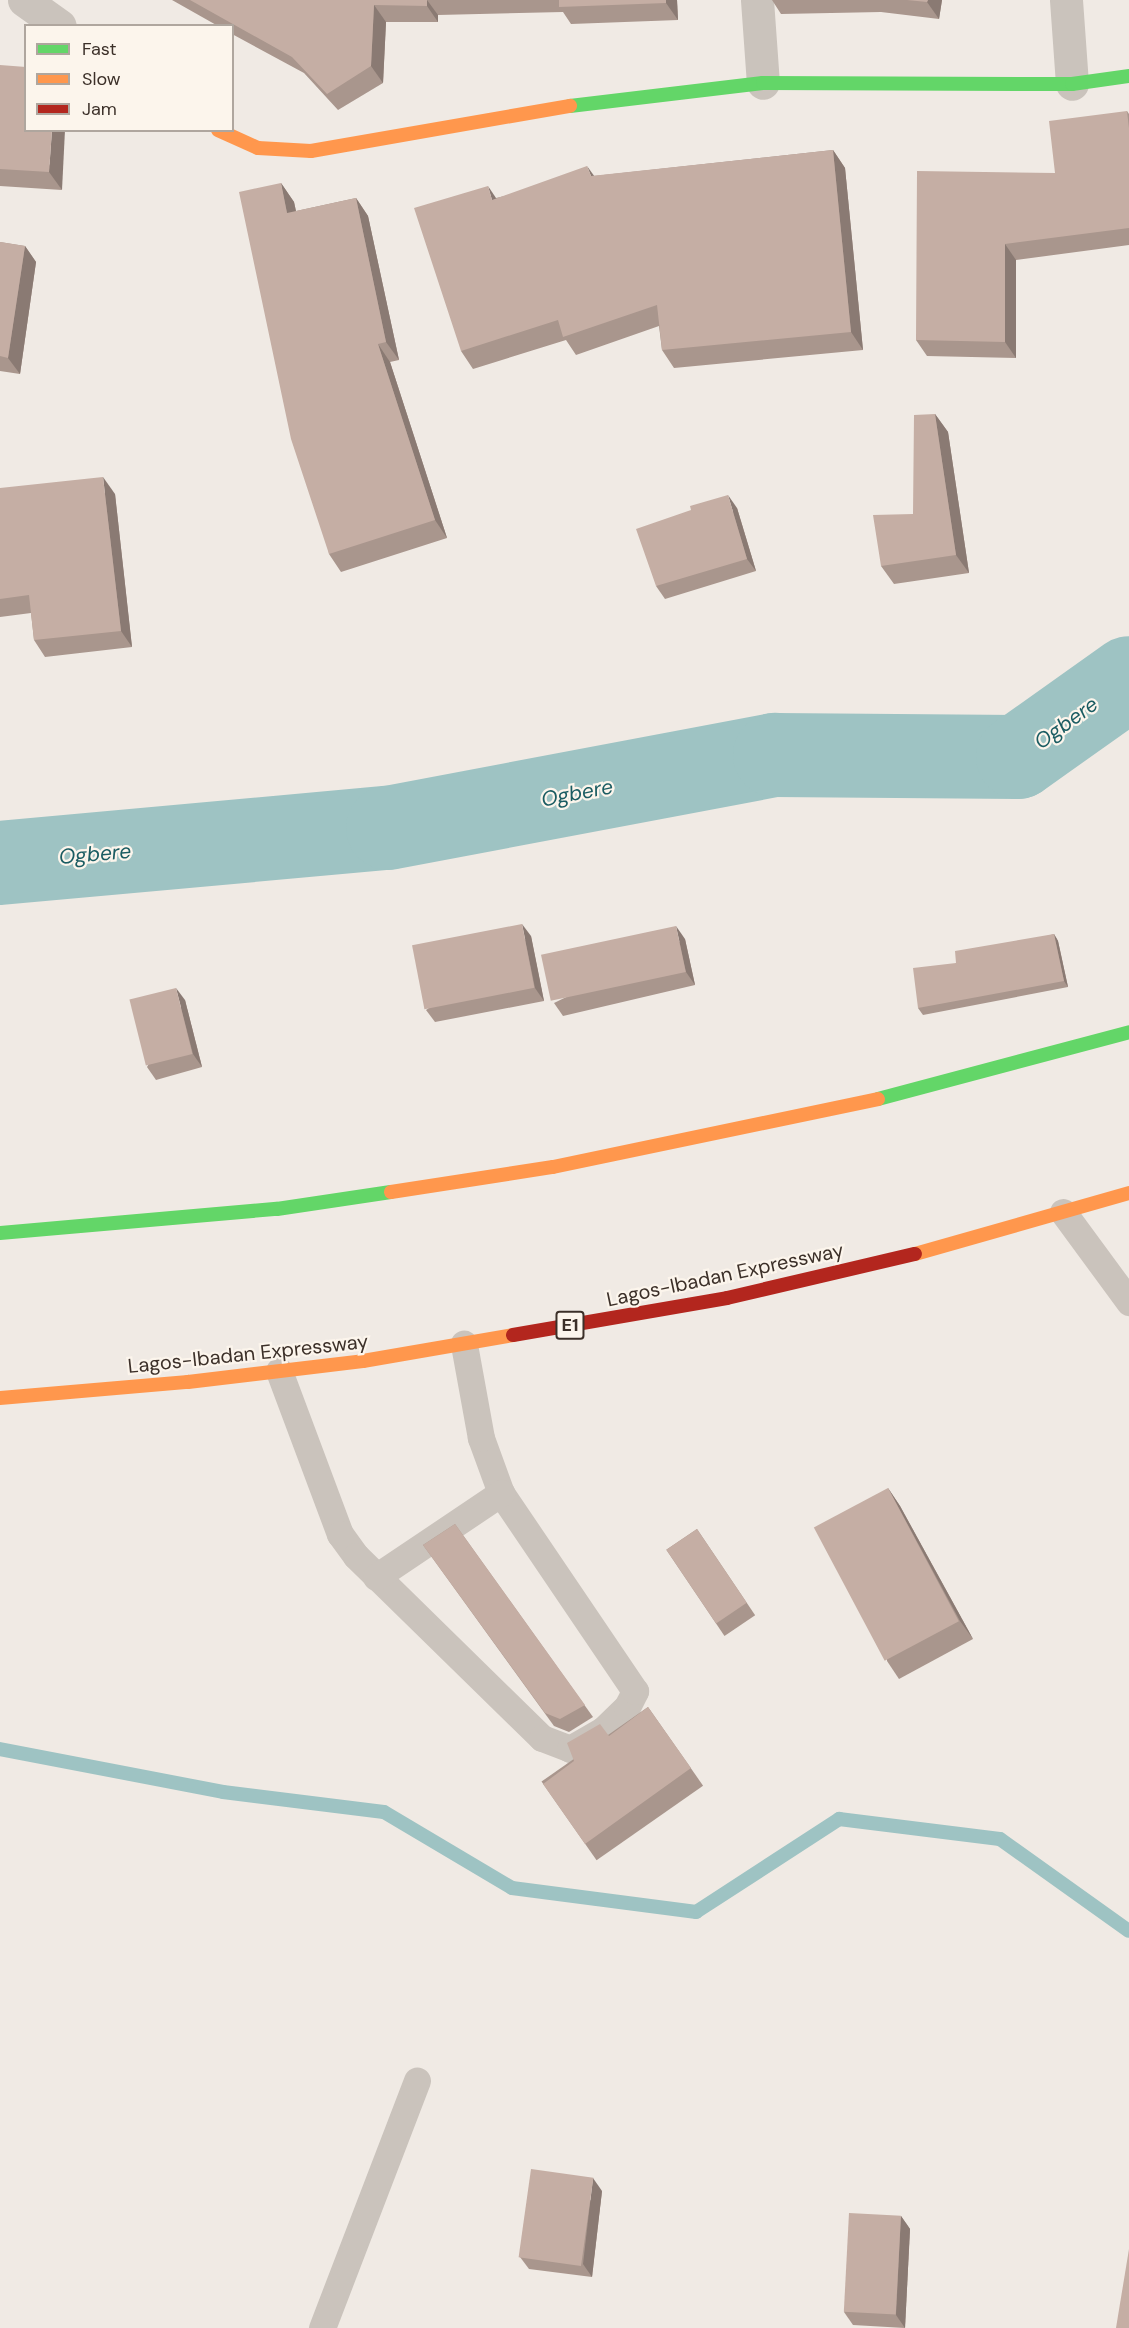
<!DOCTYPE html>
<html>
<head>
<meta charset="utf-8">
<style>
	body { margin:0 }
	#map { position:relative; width:1129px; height:2328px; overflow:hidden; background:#f0eae4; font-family:"DM Sans",sans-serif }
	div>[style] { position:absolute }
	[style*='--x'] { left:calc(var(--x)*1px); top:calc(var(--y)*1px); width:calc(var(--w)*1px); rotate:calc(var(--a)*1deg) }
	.stream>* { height:14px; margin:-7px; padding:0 7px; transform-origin:7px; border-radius:7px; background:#9ec3c3 }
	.river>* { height:84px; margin:-42px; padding:0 42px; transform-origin:42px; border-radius:42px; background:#9ec3c3 }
	.lane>* { height:27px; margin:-13.5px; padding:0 13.5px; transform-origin:13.5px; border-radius:13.5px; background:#cac3bc }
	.street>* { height:33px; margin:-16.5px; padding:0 16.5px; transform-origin:16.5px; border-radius:16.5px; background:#cac3bc }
	.fast>* { height:14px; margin:-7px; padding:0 7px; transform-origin:7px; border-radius:7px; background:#63d668 }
	.slow>* { height:14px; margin:-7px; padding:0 7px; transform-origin:7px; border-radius:7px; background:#ff974d }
	.jam>* { height:14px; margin:-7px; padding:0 7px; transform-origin:7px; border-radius:7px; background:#b3261e }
	.wall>* { inset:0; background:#a9968d; transform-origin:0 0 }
	.shaded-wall>* { inset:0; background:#8a7a73 }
	.building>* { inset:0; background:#c5aea4; transform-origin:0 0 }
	span { translate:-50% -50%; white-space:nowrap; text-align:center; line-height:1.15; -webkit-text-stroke:4.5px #fcf5ec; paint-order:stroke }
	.shield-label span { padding:2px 4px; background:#fcf5ec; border:2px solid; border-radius:4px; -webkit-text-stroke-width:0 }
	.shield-label { font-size:18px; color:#3c3029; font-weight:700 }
	.street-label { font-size:20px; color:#3c3029 }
	.water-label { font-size:21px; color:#1a5c62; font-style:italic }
	.legend { position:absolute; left:24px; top:24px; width:210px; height:108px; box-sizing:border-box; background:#fcf5ec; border:2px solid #afa69e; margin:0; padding:8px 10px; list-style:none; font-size:18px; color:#3c3029 }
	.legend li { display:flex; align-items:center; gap:12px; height:30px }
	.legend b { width:30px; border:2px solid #afa69e }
</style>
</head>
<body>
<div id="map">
	<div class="stream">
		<div style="--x:0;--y:1749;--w:227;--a:10.9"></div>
		<div style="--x:223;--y:1792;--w:162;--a:7.1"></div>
		<div style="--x:384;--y:1812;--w:149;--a:30.7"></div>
		<div style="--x:512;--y:1888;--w:186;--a:7.4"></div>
		<div style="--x:696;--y:1912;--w:171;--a:-33"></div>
		<div style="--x:839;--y:1819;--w:162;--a:7.1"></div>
		<div style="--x:1000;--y:1839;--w:158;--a:35.5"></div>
	</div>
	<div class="river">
		<div style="--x:0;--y:863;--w:390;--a:-5.2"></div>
		<div style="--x:388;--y:828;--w:394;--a:-10.7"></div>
		<div style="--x:775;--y:755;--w:243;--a:0.5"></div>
		<div style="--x:1018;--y:757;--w:136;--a:-35.4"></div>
	</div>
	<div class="lane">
		<div style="--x:1063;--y:1212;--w:112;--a:53.7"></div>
		<div style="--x:279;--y:1371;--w:174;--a:69.5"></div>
		<div style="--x:340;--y:1534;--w:27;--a:54"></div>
		<div style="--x:356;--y:1556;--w:260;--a:44.4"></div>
		<div style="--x:542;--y:1738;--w:30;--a:21"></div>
		<div style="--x:570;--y:1749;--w:38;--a:-30"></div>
		<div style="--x:603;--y:1730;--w:33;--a:-44"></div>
		<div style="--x:627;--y:1707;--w:18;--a:-63"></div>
		<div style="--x:635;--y:1691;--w:239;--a:-124.1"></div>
		<div style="--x:501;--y:1493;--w:59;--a:-110"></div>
		<div style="--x:481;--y:1438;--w:96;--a:-100.3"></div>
		<div style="--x:376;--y:1577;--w:151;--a:-33.9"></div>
		<div style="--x:322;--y:2328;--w:265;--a:-69"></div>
	</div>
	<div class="street">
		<div style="--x:24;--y:0;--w:44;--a:35.8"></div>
		<div style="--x:757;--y:0;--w:83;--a:85.9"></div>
		<div style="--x:1066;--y:0;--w:84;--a:85.9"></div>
	</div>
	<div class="fast">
		<div style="--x:570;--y:106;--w:194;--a:-6.8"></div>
		<div style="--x:763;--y:83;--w:309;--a:0.2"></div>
		<div style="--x:1072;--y:84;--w:58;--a:-8"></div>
		<div style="--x:878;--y:1099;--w:260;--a:-14.9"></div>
		<div style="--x:0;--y:1233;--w:278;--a:-5"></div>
		<div style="--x:277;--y:1209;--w:115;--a:-8.5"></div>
	</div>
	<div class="slow">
		<div style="--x:218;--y:130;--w:44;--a:24.2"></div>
		<div style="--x:258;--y:148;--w:53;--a:3.2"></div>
		<div style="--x:311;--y:151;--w:263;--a:-9.9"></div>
		<div style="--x:391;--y:1192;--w:164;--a:-8.8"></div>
		<div style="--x:553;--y:1167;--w:332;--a:-11.8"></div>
		<div style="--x:915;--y:1254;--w:223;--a:-15.9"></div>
		<div style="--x:0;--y:1398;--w:189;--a:-4.9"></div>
		<div style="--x:188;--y:1382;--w:176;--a:-6.8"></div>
		<div style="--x:363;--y:1361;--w:152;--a:-9.8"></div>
	</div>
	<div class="jam">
		<div style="--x:513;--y:1335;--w:217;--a:-9.8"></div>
		<div style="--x:727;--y:1298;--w:193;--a:-13.2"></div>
	</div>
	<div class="wall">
		<div style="clip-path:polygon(172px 0,677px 0,678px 20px,571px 24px,563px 12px,438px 15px,438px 22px,386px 22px,383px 83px,338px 110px,304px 73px,232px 34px,232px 26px,218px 26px)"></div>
		<div style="clip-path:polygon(772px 0,942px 0,939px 19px,881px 12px,781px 14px)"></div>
		<div style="clip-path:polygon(0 65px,62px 190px,0 186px)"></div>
		<div style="clip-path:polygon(1127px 111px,1129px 114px,1129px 245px,1016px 260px,1016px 358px,927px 356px,916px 340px,1055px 173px)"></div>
		<div style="clip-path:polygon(833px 150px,845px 168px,863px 350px,674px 368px,662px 350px,659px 326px,576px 355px,566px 340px,473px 369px,461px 351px,496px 198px,594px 176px)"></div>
		<div style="clip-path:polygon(281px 183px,294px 202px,296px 211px,356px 198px,368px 216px,399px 360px,390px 362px,447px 538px,341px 572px,329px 554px)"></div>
		<div style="clip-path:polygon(0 242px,25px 246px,36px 262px,20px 374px,0 371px)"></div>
		<div style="clip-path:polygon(935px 414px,948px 432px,969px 573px,894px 584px,881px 566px,913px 514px)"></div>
		<div style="clip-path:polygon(0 488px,115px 494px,132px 647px,45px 657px,34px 640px,31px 613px,0 617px)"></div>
		<div style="clip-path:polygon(737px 508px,756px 571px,665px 599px,656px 586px)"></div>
		<div style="clip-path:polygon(1054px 934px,1058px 941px,1068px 987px,923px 1015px,918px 1008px,956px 963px)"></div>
		<div style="clip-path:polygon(531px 936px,544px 1001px,435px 1022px,426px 1010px)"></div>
		<div style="clip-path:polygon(685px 939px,695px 985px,563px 1016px,554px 1003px)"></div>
		<div style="clip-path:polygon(185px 1000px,202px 1067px,156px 1080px,147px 1067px)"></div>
		<div style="clip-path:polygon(888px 1488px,900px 1506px,973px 1639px,899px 1679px,887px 1661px)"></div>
		<div style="clip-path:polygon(455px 1524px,593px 1717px,569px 1732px,554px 1726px,423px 1545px)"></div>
		<div style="left:697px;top:1529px;width:104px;height:37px;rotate:56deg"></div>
		<div style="left:648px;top:1707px;width:96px;height:130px;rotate:55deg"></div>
		<div style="clip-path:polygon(602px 2191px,592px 2277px,529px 2269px,520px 2257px)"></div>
		<div style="clip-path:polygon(901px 2216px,910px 2229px,905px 2328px,853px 2325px,844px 2312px)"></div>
	</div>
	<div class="shaded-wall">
		<div style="clip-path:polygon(427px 0,438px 15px,438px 22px,427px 6px)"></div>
		<div style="clip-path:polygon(666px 0,677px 0,678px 20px,666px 3px)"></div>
		<div style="clip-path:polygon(928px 0,942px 0,939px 19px,927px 2px)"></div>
		<div style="clip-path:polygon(374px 5px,386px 22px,383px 83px,371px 66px)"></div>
		<div style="clip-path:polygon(52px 130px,65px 130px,62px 190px,49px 172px)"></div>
		<div style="clip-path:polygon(833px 150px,845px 168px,863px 350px,851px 332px)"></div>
		<div style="clip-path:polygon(587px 166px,600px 184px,591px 176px)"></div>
		<div style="clip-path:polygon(281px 183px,294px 202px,300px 231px,287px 213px)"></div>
		<div style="clip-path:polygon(488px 186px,500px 204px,492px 200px)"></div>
		<div style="clip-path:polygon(356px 198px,368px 216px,399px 360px,386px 342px)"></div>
		<div style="clip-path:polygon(1005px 244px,1016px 260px,1016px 358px,1005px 342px)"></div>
		<div style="clip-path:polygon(25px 246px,36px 262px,20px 374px,8px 358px)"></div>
		<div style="clip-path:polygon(378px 344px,390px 362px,447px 538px,435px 520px)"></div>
		<div style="clip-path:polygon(935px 414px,948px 432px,969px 573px,956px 555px)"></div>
		<div style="clip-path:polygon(103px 477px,115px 494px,132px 647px,121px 631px)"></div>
		<div style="clip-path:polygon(728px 495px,737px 508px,756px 571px,747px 559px)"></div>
		<div style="clip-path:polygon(522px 924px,531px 936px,544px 1001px,535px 988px)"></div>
		<div style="clip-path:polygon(676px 926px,685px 939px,695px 985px,686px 972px)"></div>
		<div style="clip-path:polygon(1054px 934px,1058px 941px,1068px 987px,1064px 981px)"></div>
		<div style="clip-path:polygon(176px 988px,185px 1000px,202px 1067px,193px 1054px)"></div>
		<div style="clip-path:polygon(888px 1488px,900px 1506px,973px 1639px,960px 1621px)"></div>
		<div style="clip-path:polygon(593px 2178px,602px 2191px,592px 2277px,583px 2264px)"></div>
		<div style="clip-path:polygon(901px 2216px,910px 2229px,905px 2328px,896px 2315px)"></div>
	</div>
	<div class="building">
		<div style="clip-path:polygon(190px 0,427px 0,427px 6px,374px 5px,371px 66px,327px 94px,292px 57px)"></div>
		<div style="clip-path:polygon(559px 0,666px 0,666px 3px,559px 7px)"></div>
		<div style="clip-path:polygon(907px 0,928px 0,927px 2px)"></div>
		<div style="clip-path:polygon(0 65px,26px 67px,26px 130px,52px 130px,49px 172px,0 169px)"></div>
		<div style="clip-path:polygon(1127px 111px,1129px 128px,1129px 228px,1005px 244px,1005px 342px,916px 340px,917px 171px,1055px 173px,1049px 121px)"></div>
		<div style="clip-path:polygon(833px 150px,851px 332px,662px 350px,657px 305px,563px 337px,558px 320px,461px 351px,414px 208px,488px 186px,492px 200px,587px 166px,591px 176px)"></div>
		<div style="clip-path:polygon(281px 183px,287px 213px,356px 198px,386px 342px,378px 344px,435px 520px,329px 554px,291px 439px,239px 192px)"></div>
		<div style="clip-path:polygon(0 242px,25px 246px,8px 358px,0 356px)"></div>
		<div style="clip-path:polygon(935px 414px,956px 555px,881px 566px,873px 515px,913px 514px,914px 415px)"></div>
		<div style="clip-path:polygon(103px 477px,121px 631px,34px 640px,29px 595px,0 599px,0 488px)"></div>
		<div style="clip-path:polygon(728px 495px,747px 559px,656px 586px,636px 529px,691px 510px,690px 506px)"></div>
		<div style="left:522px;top:924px;width:65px;height:112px;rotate:79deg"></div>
		<div style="left:676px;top:926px;width:47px;height:138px;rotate:78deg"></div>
		<div style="clip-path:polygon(1054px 934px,1064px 981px,918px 1008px,913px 968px,956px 963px,955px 951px)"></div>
		<div style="left:176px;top:988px;width:68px;height:48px;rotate:76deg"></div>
		<div style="left:888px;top:1488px;width:151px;height:84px;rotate:62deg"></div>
		<div style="clip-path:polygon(455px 1524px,585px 1705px,560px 1719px,545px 1713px,423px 1545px)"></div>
		<div style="left:697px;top:1529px;width:89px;height:37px;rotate:56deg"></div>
		<div style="clip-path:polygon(648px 1707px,691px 1768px,585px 1844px,543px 1784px,574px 1761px,567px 1743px,600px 1724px,609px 1736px)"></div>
		<div style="left:531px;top:2169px;width:63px;height:89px;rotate:8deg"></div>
		<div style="left:849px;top:2213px;width:52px;height:99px;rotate:3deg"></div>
		<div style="clip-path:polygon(1129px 2249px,1129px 2328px,1116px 2328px)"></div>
	</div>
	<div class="shield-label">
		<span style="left:570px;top:1325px">E1</span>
	</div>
	<div class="street-label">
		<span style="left:725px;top:1275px;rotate:-12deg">Lagos-Ibadan Expressway</span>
		<span style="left:248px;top:1354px;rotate:-6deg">Lagos-Ibadan Expressway</span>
	</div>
	<div class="water-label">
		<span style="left:1066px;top:723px;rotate:-36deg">Ogbere</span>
		<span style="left:577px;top:793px;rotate:-11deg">Ogbere</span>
		<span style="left:95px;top:854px;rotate:-5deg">Ogbere</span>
	</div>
	<ul class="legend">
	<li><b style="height:8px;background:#63d668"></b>Fast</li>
	<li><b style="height:8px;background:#ff974d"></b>Slow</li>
	<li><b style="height:8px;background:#b3261e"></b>Jam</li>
	</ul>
</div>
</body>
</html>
